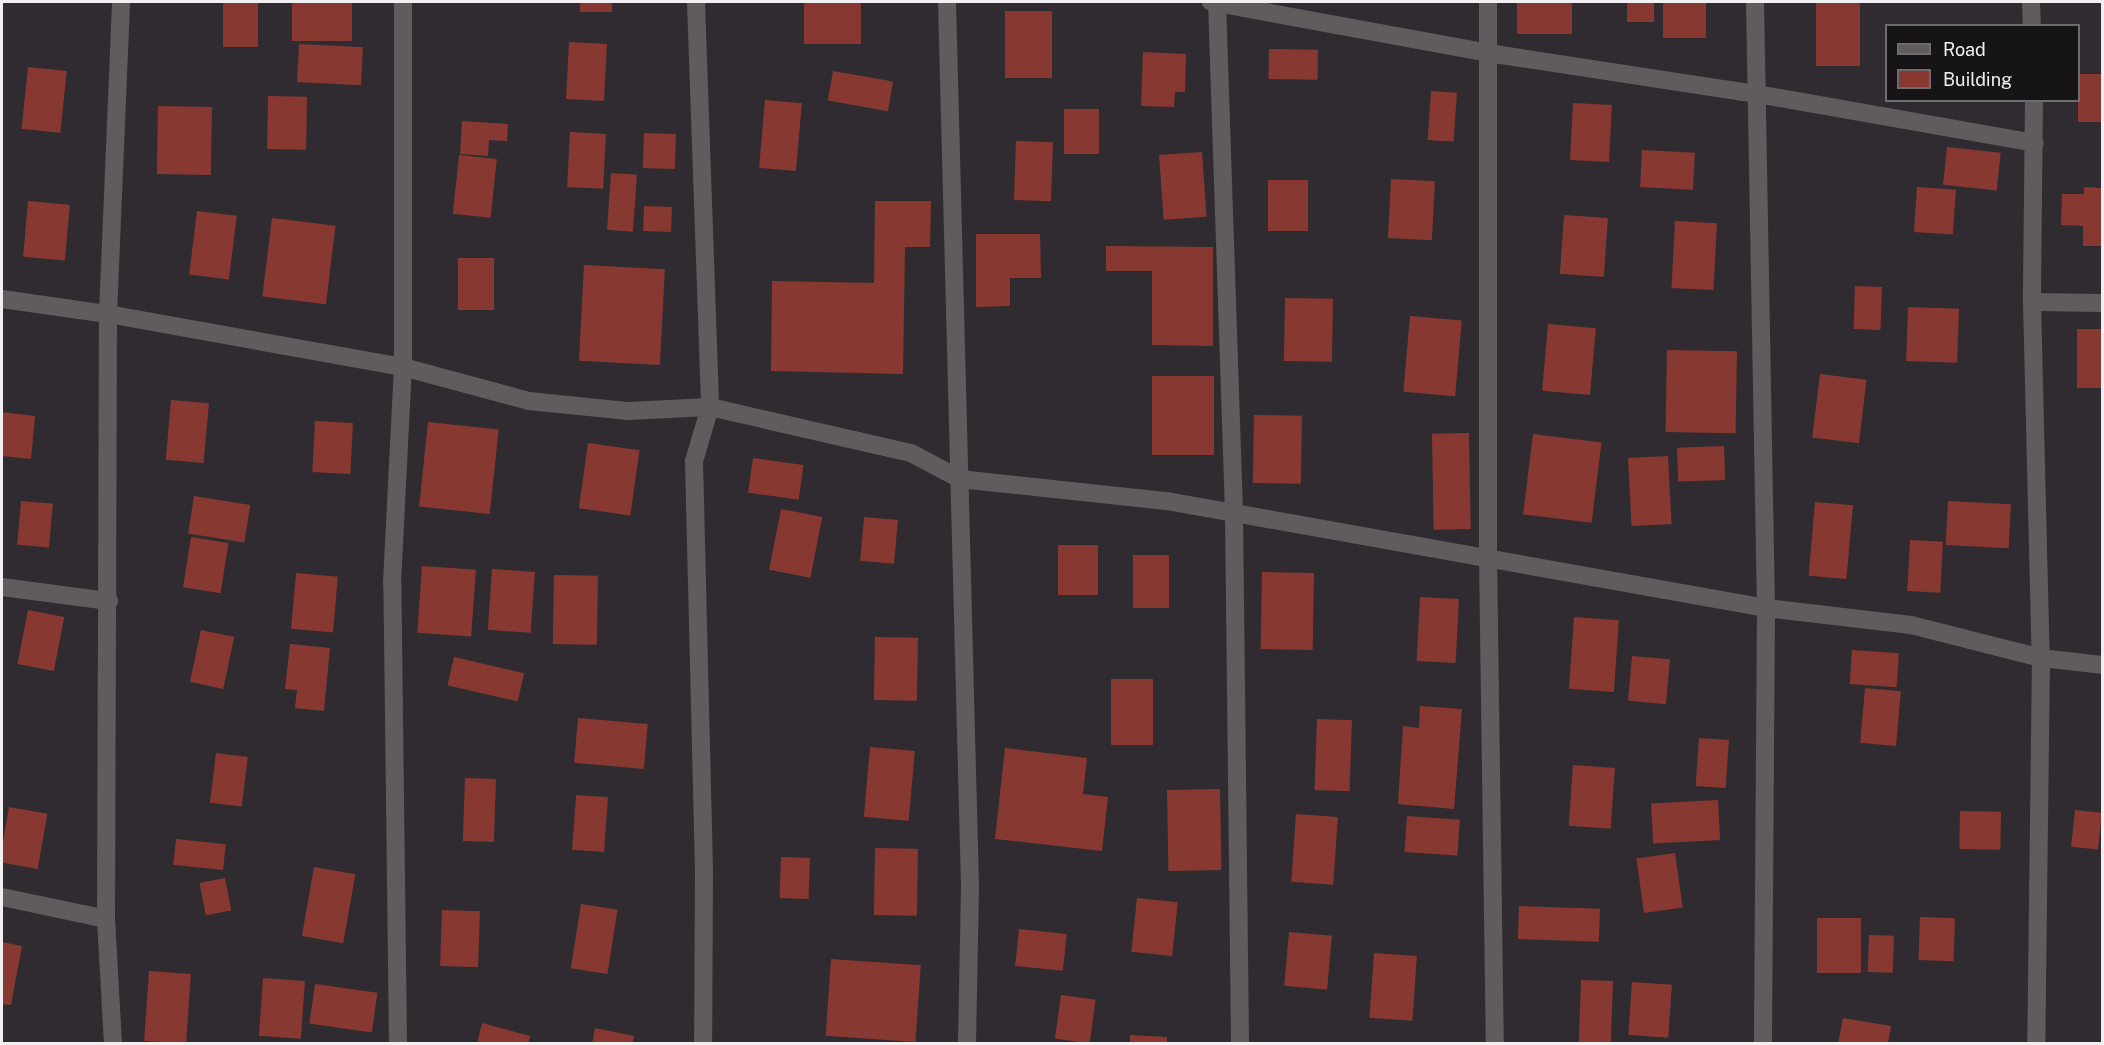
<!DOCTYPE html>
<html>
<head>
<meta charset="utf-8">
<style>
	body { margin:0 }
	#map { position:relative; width:2104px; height:1045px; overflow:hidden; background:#302b31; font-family:"Public Sans",sans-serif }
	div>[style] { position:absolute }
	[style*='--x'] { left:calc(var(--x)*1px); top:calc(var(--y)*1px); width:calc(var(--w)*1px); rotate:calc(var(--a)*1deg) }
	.building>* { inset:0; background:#873931; transform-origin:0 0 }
	.minor>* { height:18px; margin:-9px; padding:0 9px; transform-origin:9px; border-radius:9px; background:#605c5d }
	span { translate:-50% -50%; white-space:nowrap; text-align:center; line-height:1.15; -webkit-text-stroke:4.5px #161417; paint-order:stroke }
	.frame { position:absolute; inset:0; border:3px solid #f2eff3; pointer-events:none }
	.legend { position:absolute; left:1885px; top:24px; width:195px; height:78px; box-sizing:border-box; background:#161417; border:2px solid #6e6c6f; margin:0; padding:8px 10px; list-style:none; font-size:18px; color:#f2eff3 }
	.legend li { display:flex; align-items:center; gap:12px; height:30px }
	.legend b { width:30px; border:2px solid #6e6c6f }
</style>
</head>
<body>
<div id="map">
	<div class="building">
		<div style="left:223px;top:2px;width:35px;height:45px"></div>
		<div style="left:292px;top:2px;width:60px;height:39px"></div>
		<div style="left:580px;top:2px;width:32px;height:10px"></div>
		<div style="left:804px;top:2px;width:57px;height:42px"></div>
		<div style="left:1517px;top:2px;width:55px;height:32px"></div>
		<div style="left:1627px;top:2px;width:27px;height:20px"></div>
		<div style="left:1663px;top:2px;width:43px;height:36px"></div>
		<div style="left:1816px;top:2px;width:44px;height:64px"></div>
		<div style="left:1005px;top:11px;width:47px;height:67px"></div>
		<div style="left:569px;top:42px;width:38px;height:57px;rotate:3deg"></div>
		<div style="left:299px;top:44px;width:64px;height:38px;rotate:3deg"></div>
		<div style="left:1269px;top:49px;width:49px;height:30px;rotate:1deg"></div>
		<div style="clip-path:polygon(1143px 52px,1186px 54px,1185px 92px,1175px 92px,1174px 107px,1141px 106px)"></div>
		<div style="left:28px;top:67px;width:39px;height:62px;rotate:6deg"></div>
		<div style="left:833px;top:71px;width:61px;height:30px;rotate:10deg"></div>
		<div style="left:2078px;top:74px;width:24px;height:48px"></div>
		<div style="left:1431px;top:91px;width:26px;height:49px;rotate:4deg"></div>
		<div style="left:268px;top:96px;width:39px;height:53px;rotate:1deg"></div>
		<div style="left:765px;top:100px;width:37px;height:68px;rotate:5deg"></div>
		<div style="left:1573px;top:103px;width:39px;height:57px;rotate:3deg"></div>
		<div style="left:158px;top:106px;width:54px;height:68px;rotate:1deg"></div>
		<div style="left:1064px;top:109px;width:35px;height:45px"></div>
		<div style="clip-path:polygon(462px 121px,508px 124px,507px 141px,489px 140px,488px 156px,460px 154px)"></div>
		<div style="left:570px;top:132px;width:36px;height:55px;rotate:3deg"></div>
		<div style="left:644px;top:133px;width:32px;height:35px;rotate:2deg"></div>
		<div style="left:1016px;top:141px;width:37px;height:59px;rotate:2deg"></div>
		<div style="left:1947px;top:147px;width:54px;height:38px;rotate:6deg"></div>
		<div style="left:1642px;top:150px;width:53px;height:37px;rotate:3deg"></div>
		<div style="left:1202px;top:152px;width:65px;height:43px;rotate:86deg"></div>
		<div style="left:459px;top:155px;width:38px;height:59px;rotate:6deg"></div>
		<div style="left:611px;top:173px;width:26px;height:57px;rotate:4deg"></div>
		<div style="left:1391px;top:179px;width:44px;height:59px;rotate:3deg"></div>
		<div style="left:1268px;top:180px;width:40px;height:51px"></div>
		<div style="left:1917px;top:187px;width:39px;height:45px;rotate:4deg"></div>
		<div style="clip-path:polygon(2084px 187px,2102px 188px,2102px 246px,2083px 246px,2083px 226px,2061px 225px,2062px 194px,2084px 194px)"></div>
		<div style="left:28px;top:201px;width:42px;height:56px;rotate:5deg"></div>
		<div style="clip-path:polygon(875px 201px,931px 201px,930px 247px,905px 247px,903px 374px,771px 371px,772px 281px,874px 283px)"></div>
		<div style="left:644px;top:206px;width:28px;height:25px;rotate:2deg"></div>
		<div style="left:197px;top:211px;width:40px;height:64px;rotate:7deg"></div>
		<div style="left:1564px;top:215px;width:44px;height:59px;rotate:4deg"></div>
		<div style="left:272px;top:218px;width:64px;height:79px;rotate:7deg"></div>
		<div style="left:1675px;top:221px;width:42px;height:67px;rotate:3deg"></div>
		<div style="clip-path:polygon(976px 234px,1040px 234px,1041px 278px,1010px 278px,1010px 306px,976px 307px)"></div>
		<div style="clip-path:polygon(1106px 246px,1213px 247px,1213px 346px,1152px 345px,1152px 271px,1106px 271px)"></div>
		<div style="left:458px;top:258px;width:36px;height:52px"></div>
		<div style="left:584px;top:265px;width:81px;height:96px;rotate:3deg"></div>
		<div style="left:1855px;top:286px;width:27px;height:43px;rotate:2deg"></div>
		<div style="left:1285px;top:298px;width:48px;height:63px;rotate:1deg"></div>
		<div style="left:1908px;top:307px;width:51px;height:54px;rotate:2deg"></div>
		<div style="left:1410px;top:316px;width:52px;height:76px;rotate:5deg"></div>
		<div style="left:1548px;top:324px;width:48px;height:67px;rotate:5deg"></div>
		<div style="left:2102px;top:329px;width:59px;height:25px;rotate:90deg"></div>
		<div style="left:1667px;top:350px;width:70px;height:82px;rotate:1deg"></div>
		<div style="left:1820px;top:374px;width:47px;height:64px;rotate:7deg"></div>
		<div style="left:1152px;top:376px;width:62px;height:79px"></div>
		<div style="left:171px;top:400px;width:38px;height:60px;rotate:5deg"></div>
		<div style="clip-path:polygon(2px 412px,35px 416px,31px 459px,2px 456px)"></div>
		<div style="left:1254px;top:415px;width:48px;height:68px;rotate:1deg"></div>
		<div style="left:315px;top:421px;width:38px;height:51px;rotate:3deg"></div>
		<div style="left:428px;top:422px;width:71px;height:85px;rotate:6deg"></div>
		<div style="left:1469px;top:433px;width:96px;height:37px;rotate:89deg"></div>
		<div style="left:1533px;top:434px;width:69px;height:81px;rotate:7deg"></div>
		<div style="left:588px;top:443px;width:52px;height:66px;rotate:8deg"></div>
		<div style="left:1724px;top:446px;width:34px;height:47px;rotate:88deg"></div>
		<div style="left:1668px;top:456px;width:68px;height:40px;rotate:87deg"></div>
		<div style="left:753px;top:458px;width:51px;height:35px;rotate:8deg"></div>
		<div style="left:194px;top:496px;width:57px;height:38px;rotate:9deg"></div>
		<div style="left:21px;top:501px;width:32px;height:44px;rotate:5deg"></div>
		<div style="left:1948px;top:501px;width:63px;height:44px;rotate:3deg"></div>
		<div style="left:1815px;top:502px;width:38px;height:74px;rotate:5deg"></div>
		<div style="left:781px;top:509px;width:42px;height:62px;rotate:11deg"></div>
		<div style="left:864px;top:517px;width:34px;height:44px;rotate:5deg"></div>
		<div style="left:191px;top:537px;width:38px;height:51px;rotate:9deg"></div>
		<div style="left:1910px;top:540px;width:33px;height:51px;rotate:3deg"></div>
		<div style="left:1058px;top:545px;width:40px;height:50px"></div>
		<div style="left:1133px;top:555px;width:36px;height:53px"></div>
		<div style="left:422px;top:566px;width:54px;height:67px;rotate:4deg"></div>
		<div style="left:492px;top:569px;width:43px;height:61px;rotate:4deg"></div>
		<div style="left:1262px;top:572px;width:52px;height:77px;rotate:1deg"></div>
		<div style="left:296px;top:573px;width:42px;height:56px;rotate:5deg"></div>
		<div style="left:554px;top:575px;width:44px;height:69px;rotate:1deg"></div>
		<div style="left:1420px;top:597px;width:39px;height:64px;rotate:3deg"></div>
		<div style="left:28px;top:610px;width:37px;height:55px;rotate:11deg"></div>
		<div style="left:1574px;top:617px;width:45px;height:72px;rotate:4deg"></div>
		<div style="left:201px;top:630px;width:34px;height:53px;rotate:12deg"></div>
		<div style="left:875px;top:637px;width:43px;height:63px;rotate:1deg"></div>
		<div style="clip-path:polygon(290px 644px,330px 648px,324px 711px,295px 708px,297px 690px,285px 689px)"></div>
		<div style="left:1852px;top:650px;width:47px;height:34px;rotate:4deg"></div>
		<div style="left:1632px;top:656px;width:38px;height:45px;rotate:5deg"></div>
		<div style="left:454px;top:657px;width:72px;height:29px;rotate:13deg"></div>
		<div style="left:1111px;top:679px;width:42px;height:66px"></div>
		<div style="left:1865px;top:688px;width:36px;height:55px;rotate:5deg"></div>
		<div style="clip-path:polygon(1420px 706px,1462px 709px,1454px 809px,1398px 804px,1403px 726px,1419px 728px)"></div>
		<div style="left:578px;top:718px;width:70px;height:45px;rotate:5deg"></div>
		<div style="left:1317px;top:719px;width:35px;height:71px;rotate:2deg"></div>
		<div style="left:1699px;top:738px;width:30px;height:48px;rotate:4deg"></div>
		<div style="left:870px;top:747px;width:45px;height:70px;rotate:5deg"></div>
		<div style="clip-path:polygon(1005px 748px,1087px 758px,1083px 794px,1108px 797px,1102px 851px,995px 839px)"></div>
		<div style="left:216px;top:753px;width:32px;height:50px;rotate:7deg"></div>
		<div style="left:1573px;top:765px;width:42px;height:61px;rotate:4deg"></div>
		<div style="left:465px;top:778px;width:31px;height:63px;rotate:2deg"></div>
		<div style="left:1220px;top:789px;width:81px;height:53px;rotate:89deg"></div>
		<div style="left:576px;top:795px;width:32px;height:55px;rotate:4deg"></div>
		<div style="left:1718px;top:800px;width:40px;height:67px;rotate:87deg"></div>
		<div style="left:9px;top:807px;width:39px;height:56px;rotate:10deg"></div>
		<div style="left:2075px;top:810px;width:27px;height:37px;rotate:6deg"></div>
		<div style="left:1960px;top:811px;width:41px;height:38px;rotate:1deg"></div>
		<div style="left:1296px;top:814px;width:42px;height:68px;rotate:4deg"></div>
		<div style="left:1407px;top:816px;width:53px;height:36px;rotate:4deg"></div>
		<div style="left:176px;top:839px;width:50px;height:26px;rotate:6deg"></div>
		<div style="left:875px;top:848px;width:43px;height:67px;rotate:1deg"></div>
		<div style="left:1675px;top:853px;width:55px;height:39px;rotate:82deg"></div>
		<div style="left:781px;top:857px;width:29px;height:41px;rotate:2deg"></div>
		<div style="left:314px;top:867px;width:42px;height:70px;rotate:10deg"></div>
		<div style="left:225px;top:878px;width:33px;height:26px;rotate:79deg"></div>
		<div style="left:1137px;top:898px;width:41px;height:54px;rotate:6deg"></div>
		<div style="left:581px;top:904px;width:37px;height:65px;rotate:9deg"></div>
		<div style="left:1519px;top:906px;width:81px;height:33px;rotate:2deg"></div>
		<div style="left:442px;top:910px;width:38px;height:56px;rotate:2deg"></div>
		<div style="left:1920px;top:917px;width:35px;height:43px;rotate:2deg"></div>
		<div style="left:1817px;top:918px;width:44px;height:55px"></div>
		<div style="left:1019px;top:929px;width:48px;height:37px;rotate:6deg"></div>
		<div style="left:1289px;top:932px;width:43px;height:54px;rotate:5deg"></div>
		<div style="left:1869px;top:935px;width:25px;height:37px;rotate:2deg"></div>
		<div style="clip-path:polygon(2px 942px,22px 946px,11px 1005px,2px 1004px)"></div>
		<div style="left:1374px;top:953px;width:43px;height:65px;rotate:4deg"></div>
		<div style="left:831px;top:959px;width:90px;height:77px;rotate:4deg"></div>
		<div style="left:149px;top:971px;width:42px;height:70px;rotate:4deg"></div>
		<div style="left:263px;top:978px;width:42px;height:58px;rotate:4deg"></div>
		<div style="left:1581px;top:980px;width:32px;height:64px;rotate:2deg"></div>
		<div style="left:1632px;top:982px;width:40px;height:53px;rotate:4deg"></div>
		<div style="left:315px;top:984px;width:63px;height:40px;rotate:8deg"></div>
		<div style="left:1061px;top:995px;width:35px;height:44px;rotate:8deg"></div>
		<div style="clip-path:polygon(1843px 1018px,1891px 1026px,1888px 1044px,1838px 1044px)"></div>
		<div style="clip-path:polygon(482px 1023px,530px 1036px,528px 1044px,477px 1044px)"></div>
		<div style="clip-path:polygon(595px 1028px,634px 1036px,632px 1044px,592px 1044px)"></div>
		<div style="clip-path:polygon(1130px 1035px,1167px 1037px,1167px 1044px,1130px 1044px)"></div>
	</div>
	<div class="minor">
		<div style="--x:696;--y:2;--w:405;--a:88"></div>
		<div style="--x:710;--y:407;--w:56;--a:106.5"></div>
		<div style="--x:694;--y:461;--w:412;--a:88.6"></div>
		<div style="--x:704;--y:873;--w:171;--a:90.3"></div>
		<div style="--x:947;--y:2;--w:885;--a:88.51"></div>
		<div style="--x:970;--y:887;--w:157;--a:91.1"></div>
		<div style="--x:1211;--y:2;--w:282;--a:10.4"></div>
		<div style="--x:1488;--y:53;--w:272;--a:8.7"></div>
		<div style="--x:1757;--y:94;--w:282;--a:10"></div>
		<div style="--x:1217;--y:2;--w:511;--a:88.09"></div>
		<div style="--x:1234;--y:513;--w:531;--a:89.35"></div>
		<div style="--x:1488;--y:2;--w:554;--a:90"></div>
		<div style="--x:1488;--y:556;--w:488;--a:89.2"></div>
		<div style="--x:1755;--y:2;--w:606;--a:88.96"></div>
		<div style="--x:1766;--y:608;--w:436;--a:90.4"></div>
		<div style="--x:2031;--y:2;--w:24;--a:88"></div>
		<div style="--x:2034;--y:100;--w:202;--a:90.6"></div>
		<div style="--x:2032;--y:302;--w:356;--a:88.6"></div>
		<div style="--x:2041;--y:658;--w:386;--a:90.7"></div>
		<div style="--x:2;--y:299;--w:107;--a:8.1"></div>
		<div style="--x:108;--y:314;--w:300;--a:10.2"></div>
		<div style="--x:403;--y:367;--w:131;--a:15.1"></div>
		<div style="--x:529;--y:401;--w:100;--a:5.8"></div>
		<div style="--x:628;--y:411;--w:82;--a:-2.8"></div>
		<div style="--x:710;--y:407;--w:206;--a:12.9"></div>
		<div style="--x:911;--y:453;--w:55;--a:28"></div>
		<div style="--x:960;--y:479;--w:208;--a:6.1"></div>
		<div style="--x:1167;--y:501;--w:608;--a:10.13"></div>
		<div style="--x:1766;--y:608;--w:146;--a:6.7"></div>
		<div style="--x:1911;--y:625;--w:134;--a:14.2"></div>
		<div style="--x:2041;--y:658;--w:61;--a:6.5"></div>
		<div style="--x:2032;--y:302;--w:70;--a:0.8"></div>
		<div style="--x:2;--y:587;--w:108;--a:7.5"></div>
		<div style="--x:2;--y:897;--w:106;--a:11.9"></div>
		<div style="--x:113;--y:1044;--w:125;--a:-93.2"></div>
		<div style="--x:106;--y:919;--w:605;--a:-89.81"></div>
		<div style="--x:108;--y:314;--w:312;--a:-87.6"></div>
		<div style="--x:398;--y:1044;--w:461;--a:-90.7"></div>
		<div style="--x:392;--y:583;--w:216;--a:-87.1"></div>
		<div style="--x:403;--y:367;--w:365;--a:-90"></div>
	</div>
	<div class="frame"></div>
	<ul class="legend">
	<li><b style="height:8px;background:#605c5d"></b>Road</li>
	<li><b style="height:16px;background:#873931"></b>Building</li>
	</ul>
</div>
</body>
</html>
